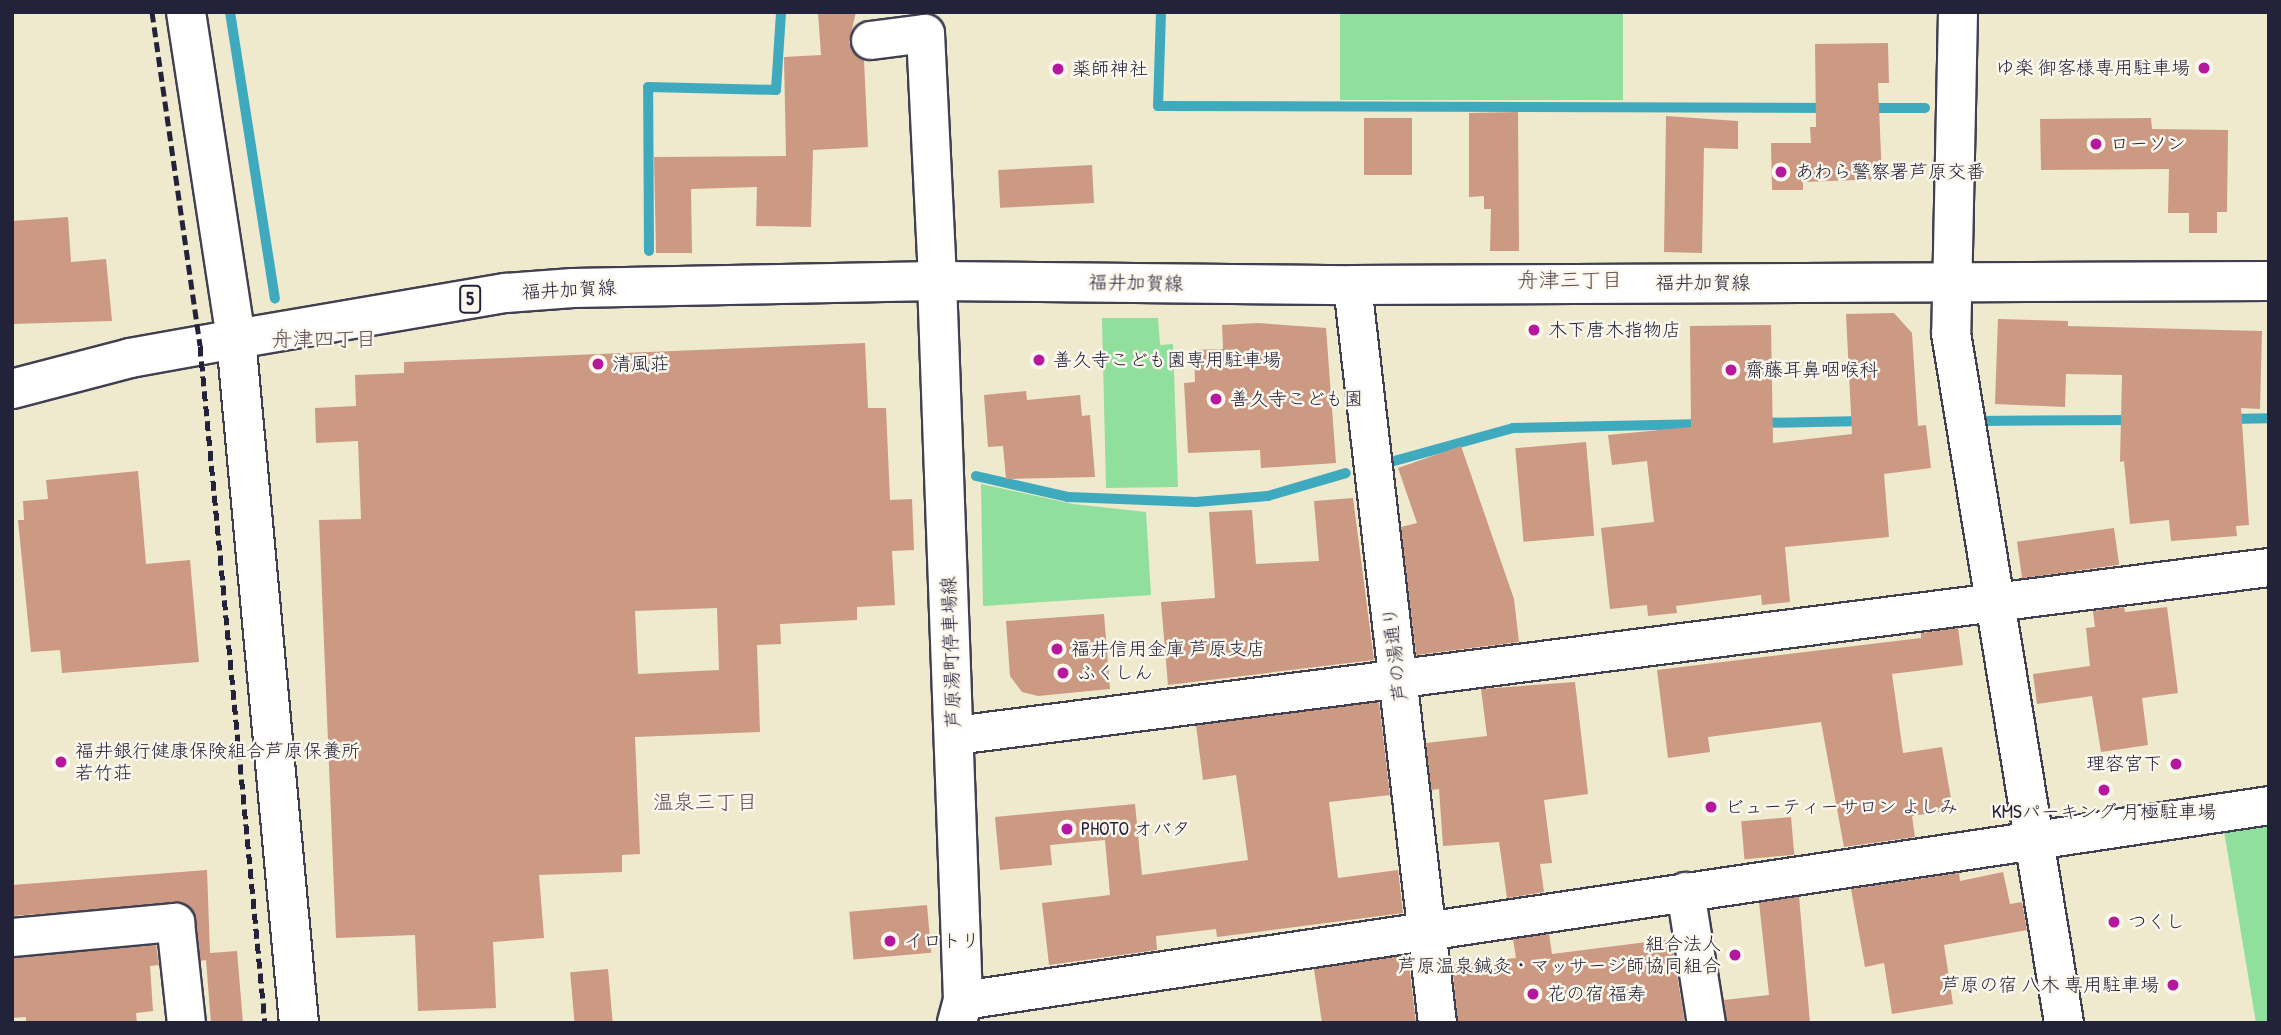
<!DOCTYPE html>
<html>
<head>
<meta charset="utf-8">
<style>
	body { margin:0 }
	#map { position:relative; width:2281px; height:1035px; overflow:hidden; background:#efe9ce; font-family:"Patrick Hand","Klee One",sans-serif }
	div>[style] { position:absolute }
	[style*='--x'] { left:calc(var(--x)*1px); top:calc(var(--y)*1px); width:calc(var(--w)*1px); rotate:calc(var(--a)*1deg) }
	.green>* { inset:0; background:#90df9d; transform-origin:0 0 }
	.stream>* { height:10px; margin:-5px; padding:0 5px; transform-origin:5px; border-radius:5px; background:#3faabe }
	.building>* { inset:0; background:#cc9983; transform-origin:0 0 }
	.roads { filter:drop-shadow(2px 0 #414051) drop-shadow(-2px 0 #414051) drop-shadow(0 2px #414051) drop-shadow(0 -2px #414051) }
	.minor>* { height:37px; margin:-18.5px; padding:0 18.5px; transform-origin:18.5px; border-radius:18.5px; background:#fff }
	.tertiary>* { height:38px; margin:-19px; padding:0 19px; transform-origin:19px; border-radius:19px; background:#fff }
	.secondary>* { height:38px; margin:-19px; padding:0 19px; transform-origin:19px; border-radius:19px; background:#fff }
	.primary>* { height:38px; margin:-19px; padding:0 19px; transform-origin:19px; border-radius:19px; background:#fff }
	.rail>* { height:5px; margin-top:-2.5px; transform-origin:0; background:repeating-linear-gradient(90deg,#22223b 0 10px,transparent 0 15px) }
	.dots>* { width:19px; height:19px; translate:-50% -50%; box-sizing:border-box; border:4px solid #fbf7ec; border-radius:50% }
	span { translate:-50% -50%; white-space:nowrap; text-align:center; line-height:1.15; -webkit-text-stroke:5px #fbf7ec; paint-order:stroke }
	.shield-label span { padding:2px 5px; background:#fbf7ec; border:2px solid; border-radius:5px; -webkit-text-stroke-width:0 }
	.shield-label { font-size:18px; color:#22223b; font-weight:700 }
	.poi-label { font-size:19px; color:#22223b }
	.right { translate:-100% -50%; text-align:right }
	.left { translate:0 -50%; text-align:left }
	.street-label { font-size:19px; color:#22223b }
	.neighbourhood-label { font-size:21px; color:#5e4c54 }
	.frame { position:absolute; inset:0; border:14px solid #22223b; pointer-events:none }
</style>
</head>
<body>
<div id="map">
	<div class="green">
		<div style="left:1340px;top:12px;width:283px;height:88px"></div>
		<div style="clip-path:polygon(1102px 318px,1158px 318px,1160px 345px,1173px 344px,1178px 487px,1106px 488px)"></div>
		<div style="clip-path:polygon(981px 484px,1073px 504px,1146px 512px,1151px 595px,983px 606px)"></div>
		<div style="clip-path:polygon(2269px 824px,2269px 1023px,2256px 1023px,2224px 831px)"></div>
	</div>
	<div class="stream">
		<div style="--x:230;--y:12;--w:290;--a:81.1"></div>
		<div style="--x:1161;--y:12;--w:94;--a:91.8"></div>
		<div style="--x:1158;--y:106;--w:670;--a:0.17"></div>
		<div style="--x:1865;--y:108;--w:60;--a:0"></div>
		<div style="--x:649;--y:251;--w:164;--a:-90.3"></div>
		<div style="--x:648;--y:87;--w:128;--a:1.3"></div>
		<div style="--x:776;--y:90;--w:78;--a:-86.3"></div>
		<div style="--x:2230;--y:419;--w:39;--a:-1"></div>
		<div style="--x:1973;--y:421;--w:160;--a:-0.4"></div>
		<div style="--x:1760;--y:423;--w:103;--a:-1.1"></div>
		<div style="--x:1387;--y:463;--w:131;--a:-15.5"></div>
		<div style="--x:1513;--y:428;--w:193;--a:-1.2"></div>
		<div style="--x:976;--y:476;--w:94;--a:12.9"></div>
		<div style="--x:1068;--y:497;--w:128;--a:2.2"></div>
		<div style="--x:1196;--y:502;--w:72;--a:-4.8"></div>
		<div style="--x:1268;--y:496;--w:81;--a:-16.4"></div>
	</div>
	<div class="building">
		<div style="clip-path:polygon(818px 12px,856px 12px,849px 42px,854px 53px,864px 60px,868px 147px,813px 150px,811px 227px,756px 226px,757px 187px,691px 189px,692px 253px,656px 253px,654px 157px,786px 156px,784px 57px,821px 55px)"></div>
		<div style="clip-path:polygon(1888px 43px,1889px 83px,1878px 83px,1882px 179px,1803px 182px,1803px 190px,1772px 190px,1771px 143px,1811px 143px,1810px 127px,1816px 127px,1815px 44px)"></div>
		<div style="clip-path:polygon(1518px 112px,1519px 251px,1490px 251px,1491px 209px,1484px 209px,1484px 196px,1469px 197px,1469px 113px)"></div>
		<div style="clip-path:polygon(1666px 116px,1738px 121px,1738px 149px,1704px 148px,1702px 253px,1664px 252px)"></div>
		<div style="left:1364px;top:118px;width:48px;height:57px"></div>
		<div style="clip-path:polygon(2151px 118px,2152px 129px,2228px 130px,2227px 212px,2217px 212px,2217px 233px,2189px 233px,2189px 213px,2168px 213px,2169px 169px,2041px 170px,2040px 119px)"></div>
		<div style="left:1092px;top:165px;width:38px;height:94px;rotate:87deg"></div>
		<div style="clip-path:polygon(68px 217px,71px 262px,106px 259px,112px 321px,12px 324px,12px 221px)"></div>
		<div style="clip-path:polygon(1894px 313px,1912px 333px,1918px 426px,1926px 425px,1931px 468px,1884px 474px,1889px 537px,1785px 547px,1790px 602px,1762px 605px,1761px 595px,1676px 606px,1677px 613px,1648px 616px,1647px 605px,1610px 609px,1601px 528px,1654px 522px,1647px 461px,1612px 465px,1608px 435px,1691px 427px,1690px 326px,1771px 325px,1773px 443px,1852px 434px,1846px 314px)"></div>
		<div style="clip-path:polygon(1998px 319px,2068px 321px,2068px 326px,2262px 331px,2260px 409px,2241px 408px,2249px 525px,2236px 526px,2237px 536px,2171px 541px,2169px 520px,2130px 524px,2124px 461px,2120px 462px,2122px 375px,2066px 374px,2065px 407px,1995px 404px)"></div>
		<div style="clip-path:polygon(1258px 323px,1326px 328px,1336px 463px,1261px 468px,1260px 450px,1188px 453px,1184px 383px,1195px 382px,1194px 350px,1223px 349px,1222px 325px)"></div>
		<div style="clip-path:polygon(evenodd,865px 343px,868px 408px,886px 408px,890px 500px,912px 499px,914px 550px,892px 551px,895px 605px,857px 607px,857px 620px,780px 624px,781px 644px,757px 645px,760px 732px,635px 737px,640px 854px,622px 855px,622px 872px,539px 875px,544px 938px,493px 942px,496px 1008px,418px 1011px,415px 935px,336px 938px,319px 520px,361px 519px,358px 441px,316px 443px,315px 408px,356px 406px,355px 375px,404px 373px,404px 362px,865px 343px,717px 608px,719px 670px,638px 674px,635px 611px,717px 608px)"></div>
		<div style="clip-path:polygon(1026px 391px,1027px 400px,1080px 395px,1082px 416px,1090px 415px,1095px 477px,1006px 479px,1003px 446px,988px 447px,984px 395px)"></div>
		<div style="left:1586px;top:442px;width:94px;height:71px;rotate:85deg"></div>
		<div style="clip-path:polygon(1461px 446px,1514px 599px,1519px 642px,1416px 655px,1401px 527px,1417px 523px,1398px 468px)"></div>
		<div style="clip-path:polygon(138px 471px,146px 564px,190px 560px,199px 662px,62px 673px,60px 650px,31px 652px,18px 520px,24px 520px,23px 501px,48px 499px,46px 480px)"></div>
		<div style="clip-path:polygon(1353px 498px,1374px 660px,1168px 685px,1161px 602px,1215px 598px,1209px 512px,1252px 510px,1256px 564px,1319px 561px,1314px 501px)"></div>
		<div style="left:2114px;top:528px;width:37px;height:98px;rotate:82deg"></div>
		<div style="clip-path:polygon(2124px 607px,2125px 612px,2167px 607px,2178px 693px,2142px 698px,2148px 745px,2101px 752px,2092px 696px,2037px 704px,2033px 674px,2090px 666px,2086px 628px,2095px 627px,2093px 611px)"></div>
		<div style="clip-path:polygon(1104px 614px,1110px 689px,1038px 696px,1022px 692px,1010px 676px,1006px 621px)"></div>
		<div style="clip-path:polygon(1958px 628px,1963px 665px,1892px 674px,1903px 753px,1942px 747px,1953px 810px,1912px 816px,1915px 837px,1844px 847px,1821px 722px,1708px 737px,1710px 752px,1668px 758px,1657px 670px,1921px 638px,1921px 633px)"></div>
		<div style="clip-path:polygon(1575px 682px,1588px 794px,1544px 800px,1552px 863px,1540px 864px,1544px 892px,1507px 898px,1499px 842px,1443px 846px,1439px 789px,1431px 790px,1426px 743px,1487px 736px,1481px 689px)"></div>
		<div style="clip-path:polygon(1379px 702px,1390px 795px,1329px 802px,1338px 878px,1398px 870px,1403px 913px,1217px 937px,1216px 929px,1156px 936px,1157px 950px,1049px 965px,1042px 903px,1110px 895px,1105px 840px,1050px 845px,1052px 865px,1000px 870px,995px 817px,1135px 804px,1142px 875px,1248px 860px,1236px 775px,1203px 780px,1196px 725px)"></div>
		<div style="left:1791px;top:817px;width:38px;height:50px;rotate:85deg"></div>
		<div style="clip-path:polygon(207px 870px,210px 953px,237px 951px,243px 1023px,211px 1023px,206px 960px,200px 961px,196px 919px,184px 903px,12px 916px,12px 885px)"></div>
		<div style="clip-path:polygon(2003px 872px,2010px 904px,2022px 902px,2027px 930px,1944px 945px,1953px 1004px,1892px 1014px,1884px 963px,1865px 967px,1851px 889px,1959px 873px,1960px 881px)"></div>
		<div style="clip-path:polygon(1799px 896px,1810px 1023px,1727px 1023px,1724px 1000px,1769px 995px,1759px 902px)"></div>
		<div style="left:927px;top:905px;width:48px;height:78px;rotate:85deg"></div>
		<div style="clip-path:polygon(1549px 934px,1552px 954px,1671px 939px,1685px 1023px,1458px 1023px,1452px 965px,1516px 958px,1513px 939px)"></div>
		<div style="clip-path:polygon(156px 945px,159px 965px,150px 966px,153px 1011px,136px 1013px,137px 1023px,26px 1023px,26px 1017px,12px 1018px,12px 958px)"></div>
		<div style="clip-path:polygon(1408px 955px,1416px 1023px,1322px 1023px,1314px 969px)"></div>
		<div style="left:608px;top:969px;width:54px;height:38px;rotate:85deg"></div>
	</div>
	<div class="roads">
		<div class="minor">
			<div style="--x:870;--y:40;--w:55;--a:-7.3"></div>
			<div style="--x:925;--y:33;--w:248;--a:87.2"></div>
			<div style="--x:1352;--y:285;--w:743;--a:83.43"></div>
			<div style="--x:955;--y:735;--w:1325;--a:-7.29"></div>
			<div style="--x:1685;--y:891;--w:134;--a:81"></div>
			<div style="--x:12;--y:937;--w:164;--a:-5.3"></div>
			<div style="--x:175;--y:922;--w:102;--a:83.8"></div>
			<div style="--x:963;--y:1000;--w:1320;--a:-8.49"></div>
		</div>
		<div class="tertiary">
			<div style="--x:186;--y:12;--w:331;--a:81.3"></div>
			<div style="--x:236;--y:339;--w:687;--a:84.74"></div>
			<div style="--x:1958;--y:12;--w:321;--a:91.2"></div>
			<div style="--x:1951;--y:333;--w:699;--a:80.7"></div>
		</div>
		<div class="secondary">
			<div style="--x:937;--y:281;--w:719;--a:87.93"></div>
			<div style="--x:963;--y:1000;--w:24;--a:105"></div>
		</div>
		<div class="primary">
			<div style="--x:12;--y:389;--w:122;--a:-14.7"></div>
			<div style="--x:130;--y:358;--w:108;--a:-10.2"></div>
			<div style="--x:236;--y:339;--w:274;--a:-9.7"></div>
			<div style="--x:506;--y:293;--w:67;--a:-4.3"></div>
			<div style="--x:573;--y:288;--w:364;--a:-1.1"></div>
			<div style="--x:937;--y:281;--w:415;--a:0.6"></div>
			<div style="--x:1352;--y:285;--w:917;--a:-0.25"></div>
		</div>
	</div>
	<div class="rail">
		<div style="--x:152;--y:12;--w:337;--a:81.8"></div>
		<div style="--x:200;--y:346;--w:680;--a:84.52"></div>
	</div>
	<div class="dots">
		<div style="left:2204px;top:68px;background:#b5179e"></div>
		<div style="left:1058px;top:69px;background:#b5179e"></div>
		<div style="left:2096px;top:144px;background:#b5179e"></div>
		<div style="left:1781px;top:172px;background:#b5179e"></div>
		<div style="left:1534px;top:330px;background:#b5179e"></div>
		<div style="left:1039px;top:360px;background:#b5179e"></div>
		<div style="left:598px;top:364px;background:#b5179e"></div>
		<div style="left:1731px;top:370px;background:#b5179e"></div>
		<div style="left:1216px;top:399px;background:#b5179e"></div>
		<div style="left:1057px;top:649px;background:#b5179e"></div>
		<div style="left:1063px;top:673px;background:#b5179e"></div>
		<div style="left:61px;top:762px;background:#b5179e"></div>
		<div style="left:2176px;top:764px;background:#b5179e"></div>
		<div style="left:2104px;top:790px;background:#b5179e"></div>
		<div style="left:1711px;top:807px;background:#b5179e"></div>
		<div style="left:1067px;top:829px;background:#b5179e"></div>
		<div style="left:2114px;top:922px;background:#b5179e"></div>
		<div style="left:890px;top:941px;background:#b5179e"></div>
		<div style="left:1735px;top:955px;background:#b5179e"></div>
		<div style="left:2173px;top:985px;background:#b5179e"></div>
		<div style="left:1533px;top:994px;background:#b5179e"></div>
	</div>
	<div class="shield-label">
		<span style="left:470px;top:299px">5</span>
	</div>
	<div class="poi-label">
		<span class="right" style="left:2190px;top:68px">ゆ楽 御客様専用駐車場</span>
		<span class="left" style="left:1072px;top:69px">薬師神社</span>
		<span class="left" style="left:2110px;top:144px">ローソン</span>
		<span class="left" style="left:1795px;top:172px">あわら警察署芦原交番</span>
		<span class="left" style="left:1548px;top:330px">木下唐木指物店</span>
		<span class="left" style="left:1053px;top:360px">善久寺こども園専用駐車場</span>
		<span class="left" style="left:612px;top:364px">清風荘</span>
		<span class="left" style="left:1745px;top:370px">齋藤耳鼻咽喉科</span>
		<span class="left" style="left:1230px;top:399px">善久寺こども園</span>
		<span class="left" style="left:1071px;top:649px">福井信用金庫 芦原支店</span>
		<span class="left" style="left:1077px;top:673px">ふくしん</span>
		<span class="left" style="left:75px;top:762px">福井銀行健康保険組合芦原保養所<br>若竹荘</span>
		<span class="right" style="left:2162px;top:764px">理容宮下</span>
		<span class="left" style="left:1725px;top:807px">ビューティーサロン よしみ</span>
		<span style="left:2104px;top:812px">KMSパーキング 月極駐車場</span>
		<span class="left" style="left:1081px;top:829px">PHOTO オバタ</span>
		<span class="left" style="left:2128px;top:922px">つくし</span>
		<span class="left" style="left:904px;top:941px">イロトリ</span>
		<span class="right" style="left:1721px;top:955px">組合法人<br>芦原温泉鍼灸・マッサージ師協同組合</span>
		<span class="right" style="left:2159px;top:985px">芦原の宿 八木 専用駐車場</span>
		<span class="left" style="left:1547px;top:994px">花の宿 福寿</span>
	</div>
	<div class="street-label">
		<span style="left:1136px;top:283px;rotate:1deg">福井加賀線</span>
		<span style="left:1703px;top:283px">福井加賀線</span>
		<span style="left:569px;top:290px;rotate:-3deg">福井加賀線</span>
		<span style="left:951px;top:652px;rotate:-92deg">芦原湯町停車場線</span>
		<span style="left:1395px;top:654px;rotate:-97deg">芦の湯通り</span>
	</div>
	<div class="neighbourhood-label">
		<span style="left:1570px;top:280px">舟津三丁目</span>
		<span style="left:324px;top:339px">舟津四丁目</span>
		<span style="left:705px;top:802px">温泉三丁目</span>
	</div>
	<div class="frame"></div>
</div>
</body>
</html>
